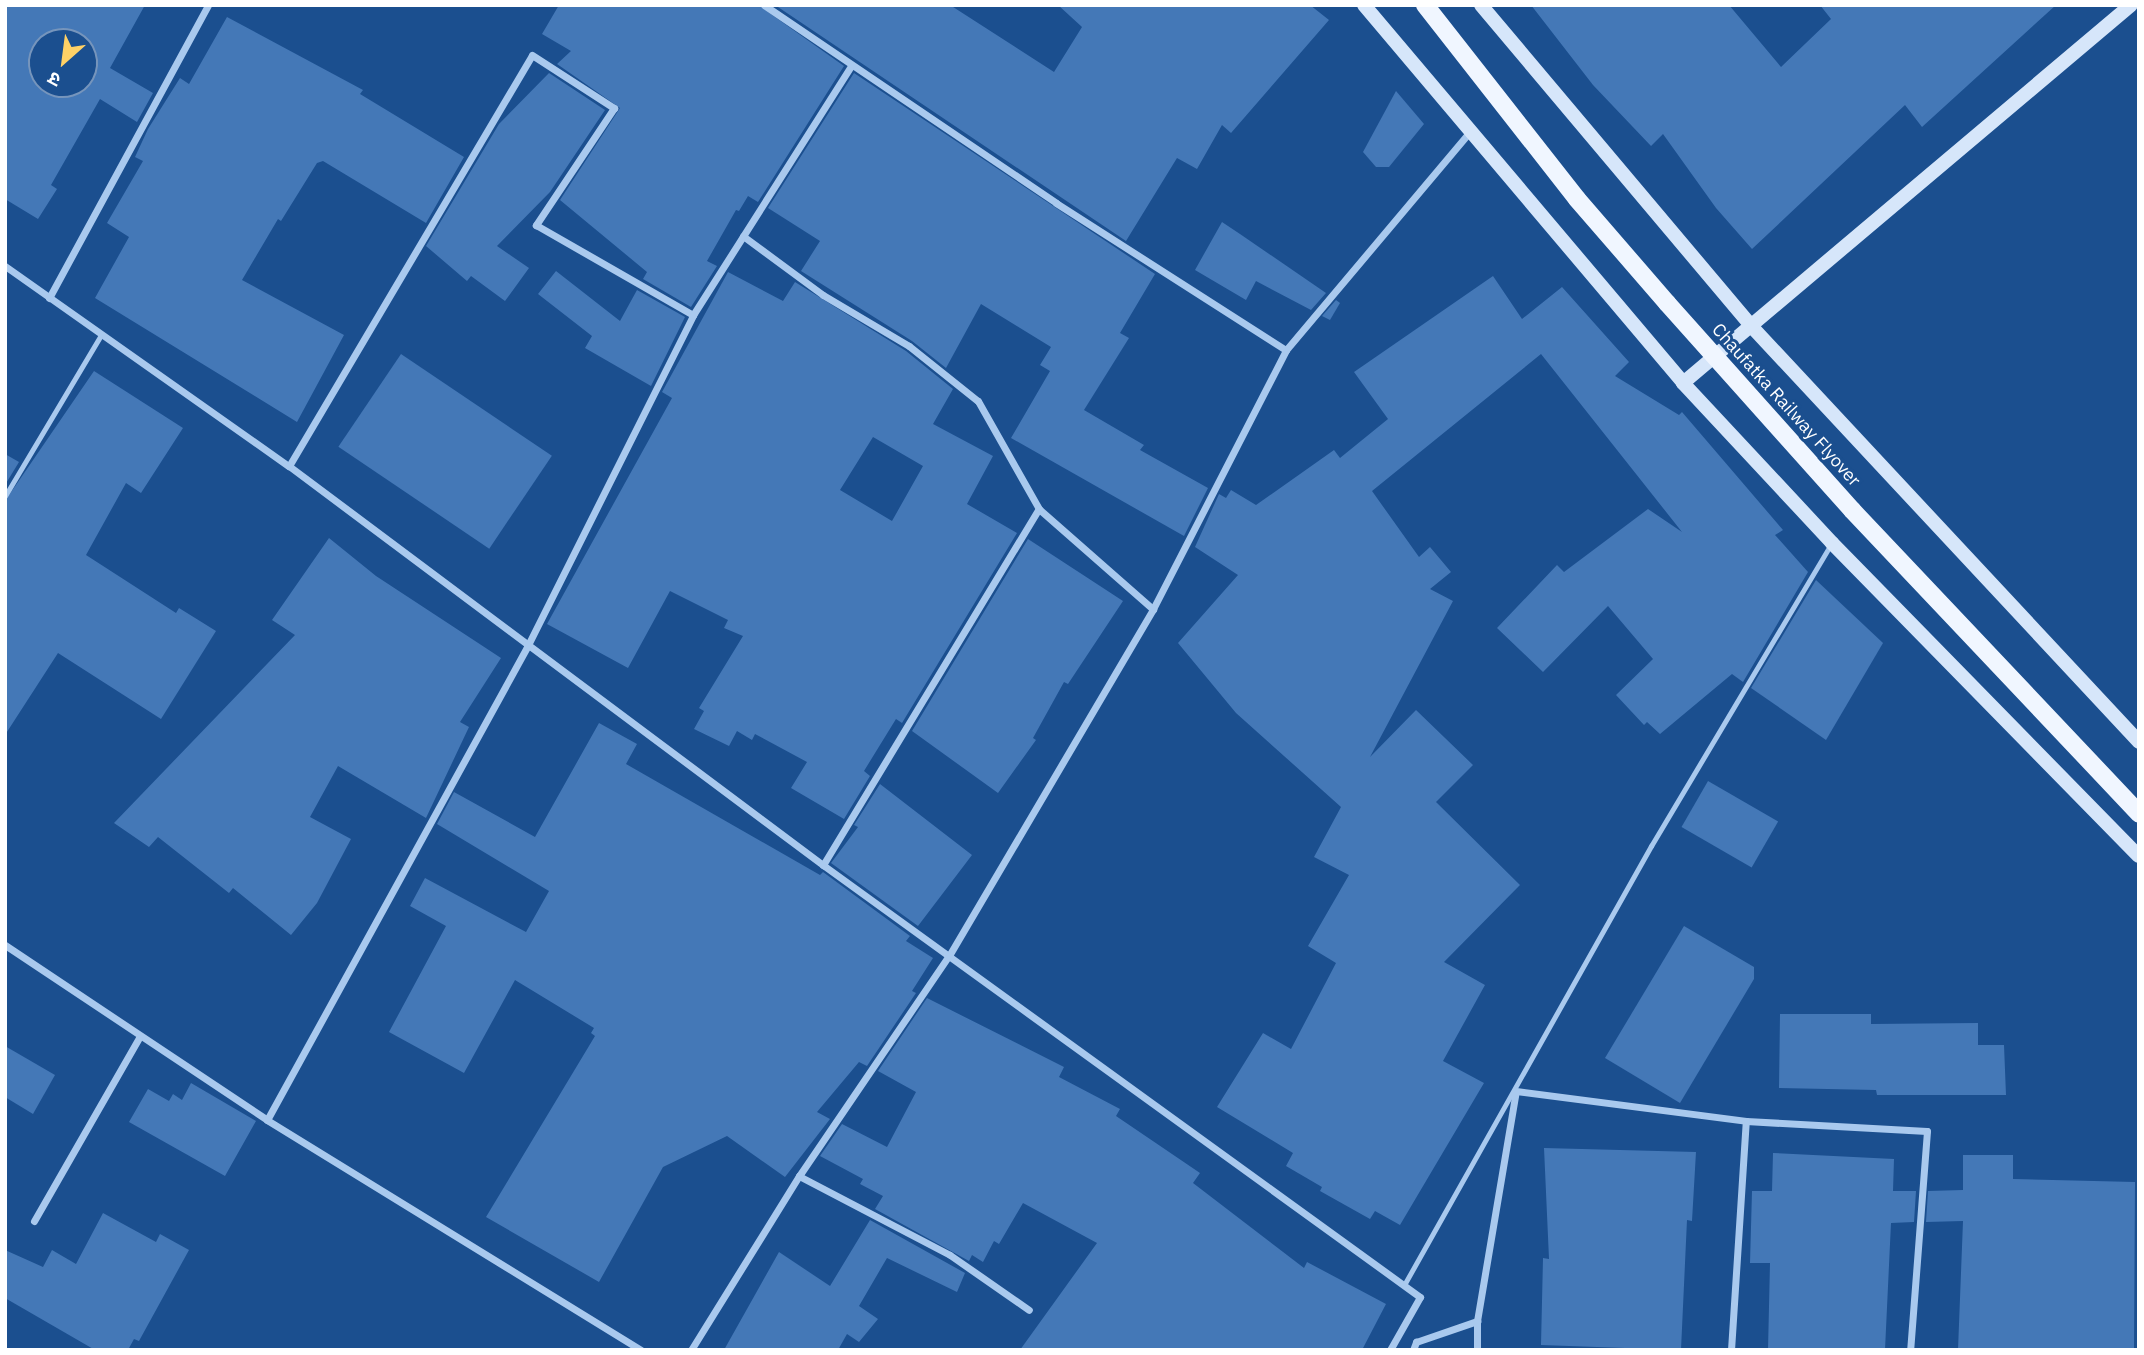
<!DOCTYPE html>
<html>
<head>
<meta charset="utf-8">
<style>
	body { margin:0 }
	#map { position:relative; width:2144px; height:1355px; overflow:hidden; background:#1b4f8f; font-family:"IBM Plex Sans","Noto Sans Devanagari",sans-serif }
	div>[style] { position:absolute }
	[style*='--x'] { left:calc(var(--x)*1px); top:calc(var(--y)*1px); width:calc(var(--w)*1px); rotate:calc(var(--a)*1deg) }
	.building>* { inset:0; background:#4478b7; transform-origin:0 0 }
	.lane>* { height:5px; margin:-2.5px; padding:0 2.5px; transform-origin:2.5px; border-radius:2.5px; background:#a9c9ee }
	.street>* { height:7px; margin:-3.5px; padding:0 3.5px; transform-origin:3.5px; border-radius:3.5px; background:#a9c9ee }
	.secondary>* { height:14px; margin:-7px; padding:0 7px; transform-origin:7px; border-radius:7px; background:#d6e6fa }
	.primary>* { height:18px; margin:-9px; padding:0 9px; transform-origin:9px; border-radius:9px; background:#f0f6ff }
	.primary-bridge>* { height:18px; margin:-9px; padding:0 9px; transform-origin:9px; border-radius:9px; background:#f0f6ff }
	span { translate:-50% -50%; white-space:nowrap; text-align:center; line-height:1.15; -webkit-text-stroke:6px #1b4f8f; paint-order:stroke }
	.street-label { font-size:18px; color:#fff }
	.frame { position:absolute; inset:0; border:7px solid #fff; pointer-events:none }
	.north { position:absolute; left:28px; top:28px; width:70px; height:70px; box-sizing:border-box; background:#1b4f8f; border:2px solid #7695bc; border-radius:50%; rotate:208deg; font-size:19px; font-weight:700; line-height:28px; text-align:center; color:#fff }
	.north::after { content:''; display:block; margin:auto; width:24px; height:32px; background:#ffd166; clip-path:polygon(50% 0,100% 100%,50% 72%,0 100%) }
</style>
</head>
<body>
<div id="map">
	<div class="building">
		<div style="clip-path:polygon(evenodd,5px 5px,145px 5px,110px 68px,153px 93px,137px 122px,100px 99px,51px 185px,57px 189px,38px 219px,5px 199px,5px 5px,42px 42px,84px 42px,84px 84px,42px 84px,42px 42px)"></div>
		<div style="clip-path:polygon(559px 5px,758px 5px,844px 66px,758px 202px,748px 196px,739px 211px,736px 210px,707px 261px,717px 266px,691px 307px,643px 279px,647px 272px,560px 200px,620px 108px,557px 64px,571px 51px,542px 34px)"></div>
		<div style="clip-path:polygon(775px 5px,950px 5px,1054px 72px,1082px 27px,1058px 5px,1310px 5px,1329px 20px,1231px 133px,1222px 125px,1197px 169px,1177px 158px,1126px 241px)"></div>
		<div style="clip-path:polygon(1531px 5px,1729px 5px,1781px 67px,1831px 19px,1820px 5px,2056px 5px,1922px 127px,1905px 105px,1752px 249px,1716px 208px,1663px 134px,1651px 146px,1593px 85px)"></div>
		<div style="clip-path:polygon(227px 17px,363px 90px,360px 94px,464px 157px,426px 223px,323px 161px,317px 163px,281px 221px,278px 219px,242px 280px,344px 335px,297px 422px,95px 298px,129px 237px,107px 223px,143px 161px,135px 157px,148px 129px,180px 78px,189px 84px)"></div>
		<div style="clip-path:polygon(549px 73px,605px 110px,550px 192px,497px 246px,529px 268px,505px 301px,471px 276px,467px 281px,426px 246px,499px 124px)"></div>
		<div style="clip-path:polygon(854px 73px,1155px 274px,1120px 333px,1129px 338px,1084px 410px,1144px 445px,1140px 450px,1208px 488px,1184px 536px,1011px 438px,1050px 371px,1040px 365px,1051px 347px,981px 304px,946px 368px,912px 341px,801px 271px,820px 241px,768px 208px)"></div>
		<div style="clip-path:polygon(1396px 91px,1424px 124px,1389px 167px,1376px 167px,1363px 152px)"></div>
		<div style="clip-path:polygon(1222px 222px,1240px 234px,1326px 293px,1311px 310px,1256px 281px,1246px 300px,1195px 270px)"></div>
		<div style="clip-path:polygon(556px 271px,620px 321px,637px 290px,685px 317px,651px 386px,585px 348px,592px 336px,538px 294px)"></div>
		<div style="clip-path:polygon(evenodd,728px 272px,783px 301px,795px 282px,906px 351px,953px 389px,933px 424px,993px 456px,967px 504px,1017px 533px,902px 723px,896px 719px,864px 771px,870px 776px,844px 819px,791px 788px,807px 762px,755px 734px,752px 740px,737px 731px,729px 746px,694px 729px,704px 711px,699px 708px,743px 636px,724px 628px,728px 620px,670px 591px,628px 668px,547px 624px,672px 398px,662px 392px,728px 272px,873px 437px,923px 466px,892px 521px,840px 490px,873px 437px)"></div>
		<div style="clip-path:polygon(1493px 276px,1522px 319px,1562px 287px,1629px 362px,1615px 376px,1679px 415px,1682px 412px,1783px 530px,1775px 535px,1808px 572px,1743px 682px,1732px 674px,1660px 734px,1647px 722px,1644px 725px,1616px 695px,1653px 659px,1608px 606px,1543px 672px,1497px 628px,1557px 565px,1564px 572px,1648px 509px,1682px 532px,1541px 354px,1372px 491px,1419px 557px,1430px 547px,1451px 572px,1430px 589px,1453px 601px,1370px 757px,1416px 710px,1473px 765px,1436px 802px,1520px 885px,1444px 962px,1485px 985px,1443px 1061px,1484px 1083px,1400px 1225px,1375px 1211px,1370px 1219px,1320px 1191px,1322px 1187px,1286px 1166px,1293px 1153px,1217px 1107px,1263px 1033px,1291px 1049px,1336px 963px,1308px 946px,1349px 875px,1314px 857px,1341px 807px,1236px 713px,1178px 643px,1238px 575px,1195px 547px,1219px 494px,1226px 498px,1231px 490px,1256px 505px,1334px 450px,1340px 458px,1388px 419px,1354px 372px)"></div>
		<div style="clip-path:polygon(1336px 300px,1340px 303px,1330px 320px,1322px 316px)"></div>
		<div style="left:401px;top:354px;width:182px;height:112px;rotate:34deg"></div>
		<div style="clip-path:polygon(94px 371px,183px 428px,141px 493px,126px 483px,86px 555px,176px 613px,179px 608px,216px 631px,161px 719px,58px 653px,5px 735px,5px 501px)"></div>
		<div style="clip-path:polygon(5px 454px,19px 462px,5px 485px)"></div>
		<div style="clip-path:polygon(329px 538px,376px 576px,501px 658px,460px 722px,469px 727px,426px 818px,338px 766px,310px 817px,351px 839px,317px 903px,291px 935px,233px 888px,229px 893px,158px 837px,149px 847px,114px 823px,295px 635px,272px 620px)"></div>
		<div style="clip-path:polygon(1028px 539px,1123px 601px,1068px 684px,1064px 682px,1033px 738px,1036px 740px,998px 793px,912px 731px)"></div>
		<div style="clip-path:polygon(1816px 580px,1883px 643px,1826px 740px,1751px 688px)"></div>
		<div style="clip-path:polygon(599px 723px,637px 744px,626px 764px,820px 875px,823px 872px,910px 936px,906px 941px,933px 958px,912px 991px,916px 993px,867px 1066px,859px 1062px,817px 1112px,830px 1119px,785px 1177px,727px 1136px,663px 1167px,599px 1282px,486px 1217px,595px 1036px,591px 1033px,594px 1028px,515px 980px,464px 1073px,389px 1032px,446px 926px,410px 906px,425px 878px,526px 932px,549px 891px,437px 824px,454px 792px,535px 837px)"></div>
		<div style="left:1708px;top:781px;width:81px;height:53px;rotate:30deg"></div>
		<div style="clip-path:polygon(880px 784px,972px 855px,918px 926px,831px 863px,858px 827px,854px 825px)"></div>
		<div style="clip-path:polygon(1684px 926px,1754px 967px,1754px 979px,1680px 1103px,1605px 1058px)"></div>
		<div style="clip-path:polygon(927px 998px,1064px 1067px,1059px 1077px,1120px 1109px,1116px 1116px,1200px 1173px,1193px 1183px,1304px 1268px,1307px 1262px,1386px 1304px,1362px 1350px,1020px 1350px,1097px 1243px,1023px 1203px,999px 1244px,994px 1241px,983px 1262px,972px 1255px,969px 1261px,875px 1209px,883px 1196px,860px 1184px,863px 1179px,820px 1156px,842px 1124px,887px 1147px,916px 1092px,878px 1071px)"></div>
		<div style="clip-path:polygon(1780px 1014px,1871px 1014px,1871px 1024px,1978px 1023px,1978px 1045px,2004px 1045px,2006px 1095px,1877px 1095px,1876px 1090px,1779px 1088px)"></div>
		<div style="clip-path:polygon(5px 1046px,55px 1075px,33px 1114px,5px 1097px)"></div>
		<div style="clip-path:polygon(191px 1083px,256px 1121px,225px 1176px,129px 1122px,148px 1089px,169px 1101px,173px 1094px,182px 1100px)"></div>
		<div style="clip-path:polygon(1544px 1148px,1696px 1152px,1692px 1221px,1687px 1220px,1681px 1350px,1541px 1345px,1543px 1258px,1549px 1259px)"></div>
		<div style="clip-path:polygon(1773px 1153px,1894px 1159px,1893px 1191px,1916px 1191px,1914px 1222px,1891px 1223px,1885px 1350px,1768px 1350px,1770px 1263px,1750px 1263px,1752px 1191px,1772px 1191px)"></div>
		<div style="clip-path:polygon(1963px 1155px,2013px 1155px,2013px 1179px,2135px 1182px,2134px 1350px,1958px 1350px,1963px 1221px,1926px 1222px,1928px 1191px,1963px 1190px)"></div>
		<div style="clip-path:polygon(103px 1213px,156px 1242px,160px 1234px,189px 1250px,139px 1341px,134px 1339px,128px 1350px,95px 1350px,5px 1298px,5px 1250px,43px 1267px,52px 1250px,76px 1264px)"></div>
		<div style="clip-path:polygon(870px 1220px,965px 1273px,957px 1292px,887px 1258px,859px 1306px,878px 1319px,859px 1342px,847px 1334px,838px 1350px,724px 1350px,779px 1252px,830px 1286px)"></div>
	</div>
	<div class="lane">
		<div style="--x:5;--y:496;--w:187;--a:-59.2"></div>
		<div style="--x:1404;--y:1285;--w:504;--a:-60.64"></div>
		<div style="--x:1651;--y:846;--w:349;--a:-59.2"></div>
	</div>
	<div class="street">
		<div style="--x:764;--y:5;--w:353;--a:34.1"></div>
		<div style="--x:1056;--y:203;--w:273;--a:32.6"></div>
		<div style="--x:743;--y:236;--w:99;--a:36.4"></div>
		<div style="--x:823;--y:295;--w:100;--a:30.7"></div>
		<div style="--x:909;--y:346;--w:88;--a:38.6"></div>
		<div style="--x:978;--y:401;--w:124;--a:60.5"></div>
		<div style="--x:1039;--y:509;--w:152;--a:41.3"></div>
		<div style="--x:5;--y:266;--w:347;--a:35.2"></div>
		<div style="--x:289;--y:466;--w:667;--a:36.77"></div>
		<div style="--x:823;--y:865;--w:737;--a:35.89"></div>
		<div style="--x:1420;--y:1297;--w:61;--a:119.5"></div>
		<div style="--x:49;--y:298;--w:333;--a:-61.5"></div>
		<div style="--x:289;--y:466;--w:477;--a:-59.4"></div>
		<div style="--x:532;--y:55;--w:98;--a:32.9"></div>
		<div style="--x:614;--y:108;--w:141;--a:123.7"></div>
		<div style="--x:536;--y:225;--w:181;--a:29.8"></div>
		<div style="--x:823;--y:865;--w:416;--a:-58.8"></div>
		<div style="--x:5;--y:945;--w:315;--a:33.7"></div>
		<div style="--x:267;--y:1120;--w:439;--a:31.6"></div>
		<div style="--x:267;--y:1120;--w:540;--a:-61.2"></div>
		<div style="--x:527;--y:647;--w:371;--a:-63.4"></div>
		<div style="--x:693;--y:315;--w:295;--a:-57.6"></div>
		<div style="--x:799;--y:1176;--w:170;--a:27.6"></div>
		<div style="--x:950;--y:1255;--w:96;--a:34.8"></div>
		<div style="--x:34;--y:1221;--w:211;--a:-60.2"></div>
		<div style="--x:691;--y:1350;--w:205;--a:-58.2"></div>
		<div style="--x:799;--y:1176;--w:268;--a:-55.8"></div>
		<div style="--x:950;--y:954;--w:400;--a:-59.5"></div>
		<div style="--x:1153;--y:609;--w:291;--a:-62.8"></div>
		<div style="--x:1286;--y:350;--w:284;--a:-49.9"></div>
		<div style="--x:1413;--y:1350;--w:9;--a:-69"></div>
		<div style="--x:1416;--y:1342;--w:65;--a:-19"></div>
		<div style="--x:1477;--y:1350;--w:29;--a:-90"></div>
		<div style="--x:1477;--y:1321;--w:233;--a:-80.4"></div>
		<div style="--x:1516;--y:1091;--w:232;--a:7.4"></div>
		<div style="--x:1746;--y:1121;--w:181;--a:3.2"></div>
		<div style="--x:1927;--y:1131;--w:220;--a:94.4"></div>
		<div style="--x:1731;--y:1350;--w:229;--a:-86.3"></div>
	</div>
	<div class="secondary">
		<div style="--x:1364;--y:5;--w:495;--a:49.8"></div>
		<div style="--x:1683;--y:383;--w:219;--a:47"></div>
		<div style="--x:1832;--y:543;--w:438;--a:45.6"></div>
		<div style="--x:1481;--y:5;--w:422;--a:49.9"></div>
		<div style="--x:1753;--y:328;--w:566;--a:47"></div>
		<div style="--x:1683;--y:383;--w:586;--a:-40.16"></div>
	</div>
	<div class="primary">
		<div style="--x:1425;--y:5;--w:246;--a:51.9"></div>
		<div style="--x:1577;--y:199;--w:138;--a:49.1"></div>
	</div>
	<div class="primary-bridge">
		<div style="--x:1667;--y:303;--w:278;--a:48.2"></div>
		<div style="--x:1852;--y:510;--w:418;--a:46.6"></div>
	</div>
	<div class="street-label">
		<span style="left:1786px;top:405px;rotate:48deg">Chaufatka Railway Flyover</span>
	</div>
	<div class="frame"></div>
	<div class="north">उ</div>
</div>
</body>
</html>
